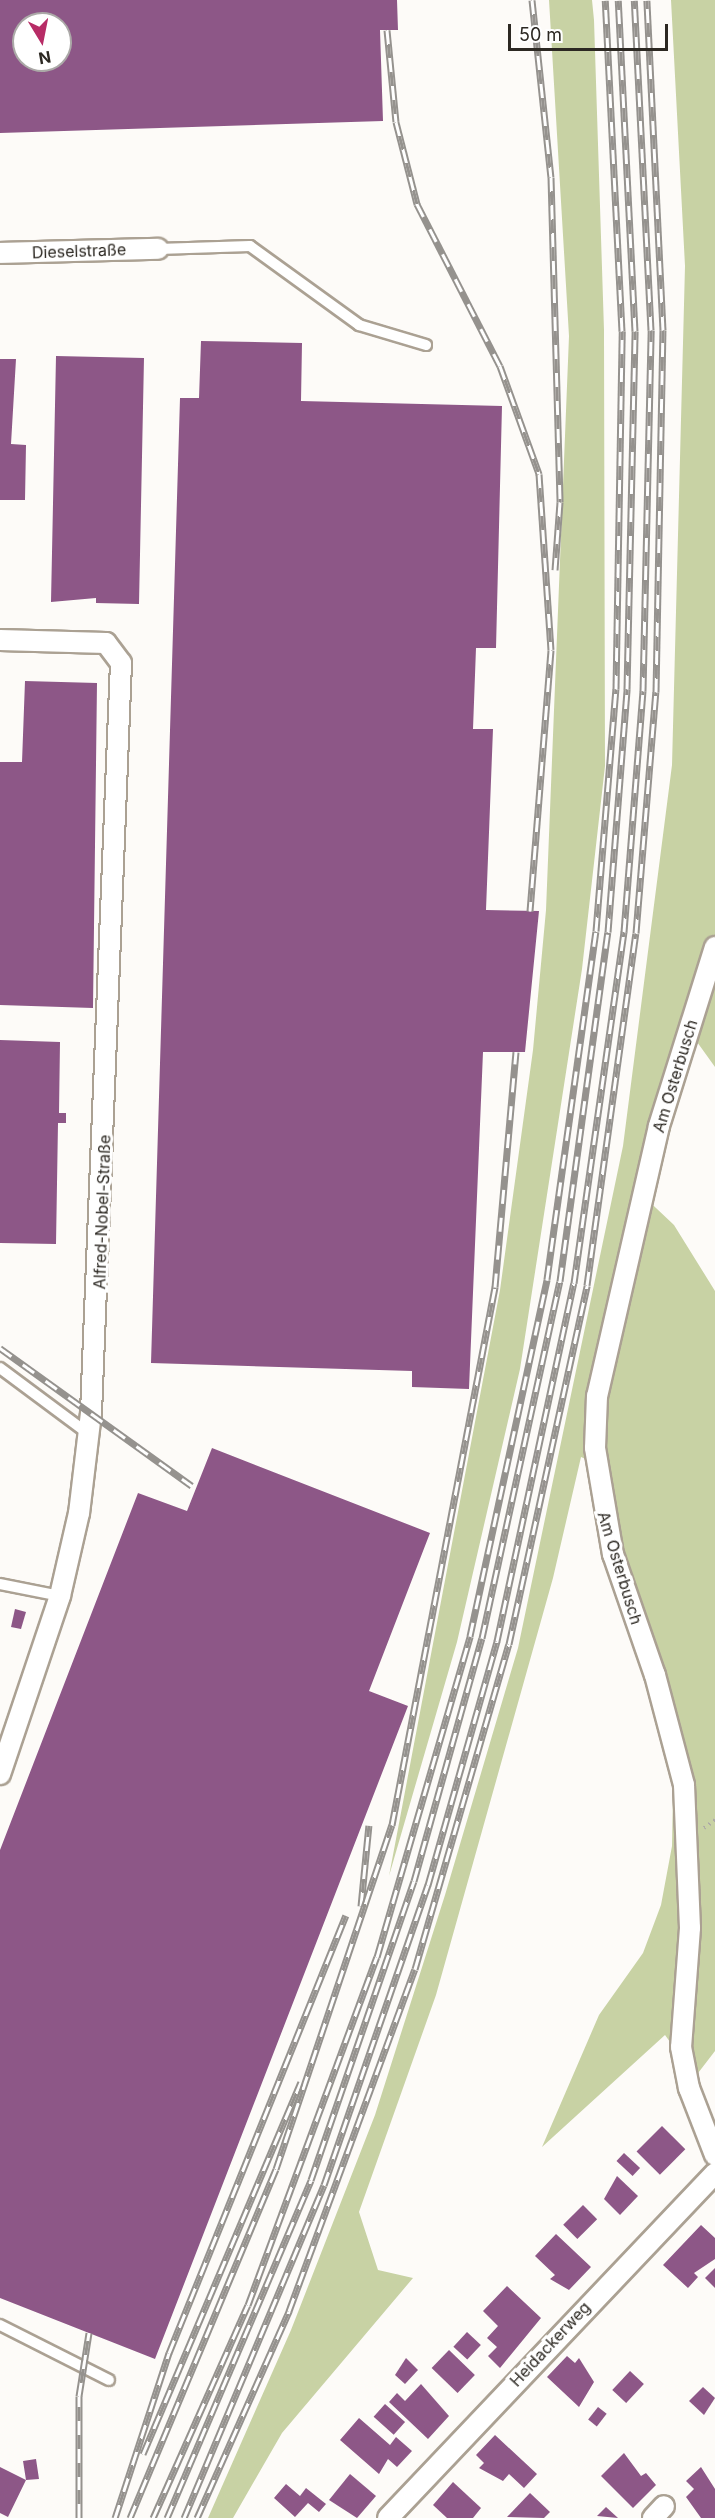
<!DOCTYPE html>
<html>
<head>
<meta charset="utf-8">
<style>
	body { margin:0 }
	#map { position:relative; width:715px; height:2518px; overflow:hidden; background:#fdfbf8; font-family:Inter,sans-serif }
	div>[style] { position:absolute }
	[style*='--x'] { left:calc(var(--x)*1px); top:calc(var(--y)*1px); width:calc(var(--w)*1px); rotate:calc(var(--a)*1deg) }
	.green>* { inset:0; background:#c8d2a4 }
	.building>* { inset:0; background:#8d5787; transform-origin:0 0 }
	.path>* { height:4px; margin-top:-2px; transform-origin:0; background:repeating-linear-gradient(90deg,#adaaa6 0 1.5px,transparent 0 6px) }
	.roads { filter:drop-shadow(2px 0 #aba193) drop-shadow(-2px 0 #aba193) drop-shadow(0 2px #aba193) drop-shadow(0 -2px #aba193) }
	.lane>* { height:10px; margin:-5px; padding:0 5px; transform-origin:5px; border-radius:5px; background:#fff }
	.street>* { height:20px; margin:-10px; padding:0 10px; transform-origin:10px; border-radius:10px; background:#fff }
	.rail>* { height:7px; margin-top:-3.5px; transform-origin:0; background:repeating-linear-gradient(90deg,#fff 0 14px,#95928e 0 28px); box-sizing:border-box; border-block:2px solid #95928e }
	span { translate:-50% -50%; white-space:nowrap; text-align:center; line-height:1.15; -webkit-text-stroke:6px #fff; paint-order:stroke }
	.street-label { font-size:16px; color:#2c2822 }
	.north { position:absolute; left:12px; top:12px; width:60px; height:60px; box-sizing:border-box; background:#fff; border:2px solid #aba9a7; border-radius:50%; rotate:170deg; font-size:16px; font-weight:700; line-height:24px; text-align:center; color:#2c2822 }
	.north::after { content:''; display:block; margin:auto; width:21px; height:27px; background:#b72c66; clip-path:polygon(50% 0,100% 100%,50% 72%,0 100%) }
	.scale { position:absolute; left:508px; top:24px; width:160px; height:27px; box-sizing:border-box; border:3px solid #2c2822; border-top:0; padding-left:8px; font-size:18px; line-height:21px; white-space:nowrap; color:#2c2822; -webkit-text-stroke:4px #fff; paint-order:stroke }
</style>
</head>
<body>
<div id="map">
	<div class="green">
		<div style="clip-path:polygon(549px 0,592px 0,594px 20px,604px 330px,605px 766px,582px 969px,520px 1369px,457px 1642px,389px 1876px,500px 1290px,533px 1050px,546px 910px,569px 336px)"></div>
		<div style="clip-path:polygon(671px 0,715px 0,715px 1067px,687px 1028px,638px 1191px,674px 1225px,715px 1291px,715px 2051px,695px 2077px,665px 2035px,542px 2147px,599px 2015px,643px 1953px,661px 1905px,672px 1846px,673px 1792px,664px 1742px,604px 1557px,588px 1460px,581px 1457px,553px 1578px,436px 1995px,359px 2212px,378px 2270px,413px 2278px,282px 2433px,233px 2518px,208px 2518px,291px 2330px,375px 2115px,445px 1895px,518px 1648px,623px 1146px,672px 765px,685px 266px)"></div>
	</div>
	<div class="building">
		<div style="clip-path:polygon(evenodd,0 0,397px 0,398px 30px,380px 30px,383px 121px,0 133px,0 0,24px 24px,60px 24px,60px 60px,24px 60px,24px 24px)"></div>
		<div style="clip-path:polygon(201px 341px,302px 343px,301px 401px,502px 406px,496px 648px,476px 648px,473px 729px,493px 729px,486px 910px,539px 911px,525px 1052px,483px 1052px,469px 1389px,412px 1387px,412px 1371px,151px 1363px,180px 398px,199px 398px)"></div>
		<div style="clip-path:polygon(56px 356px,144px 358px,139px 604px,96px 603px,96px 598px,51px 602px)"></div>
		<div style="clip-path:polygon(0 359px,16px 359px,11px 444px,26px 445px,25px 500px,0 500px)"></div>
		<div style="clip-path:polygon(25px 681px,97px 683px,93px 1008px,0 1005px,0 762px,22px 762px)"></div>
		<div style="clip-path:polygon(0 1040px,60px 1042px,59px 1113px,66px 1113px,66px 1123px,58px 1123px,56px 1244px,0 1243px)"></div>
		<div style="clip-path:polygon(212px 1448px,430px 1533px,369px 1691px,408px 1706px,155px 2359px,0 2298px,0 1850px,138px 1493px,187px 1511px)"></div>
		<div style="clip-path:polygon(15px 1609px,26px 1612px,21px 1629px,11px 1627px)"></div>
		<div style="left:662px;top:2126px;width:33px;height:36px;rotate:45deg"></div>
		<div style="left:624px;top:2153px;width:22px;height:11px;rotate:43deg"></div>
		<div style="clip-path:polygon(617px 2176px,638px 2196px,620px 2215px,604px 2199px)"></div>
		<div style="left:583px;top:2205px;width:20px;height:28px;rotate:45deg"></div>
		<div style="clip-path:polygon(701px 2225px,715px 2238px,715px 2259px,694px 2273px,698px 2277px,688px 2288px,663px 2265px)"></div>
		<div style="clip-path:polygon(556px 2234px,591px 2267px,569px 2290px,550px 2279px,555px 2275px,535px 2256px)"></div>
		<div style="clip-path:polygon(715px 2268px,715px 2288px,705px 2278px)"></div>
		<div style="clip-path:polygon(507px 2286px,541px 2318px,500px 2368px,488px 2356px,497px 2347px,487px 2338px,498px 2326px,483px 2311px)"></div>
		<div style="left:467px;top:2332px;width:19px;height:20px;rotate:43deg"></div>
		<div style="left:449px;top:2350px;width:36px;height:25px;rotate:44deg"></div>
		<div style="clip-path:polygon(567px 2356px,575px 2363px,579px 2358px,594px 2382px,579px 2407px,547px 2377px)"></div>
		<div style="clip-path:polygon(406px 2358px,418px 2370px,405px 2384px,395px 2375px)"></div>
		<div style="left:630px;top:2371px;width:19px;height:26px;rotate:43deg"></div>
		<div style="clip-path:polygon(421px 2384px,449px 2416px,428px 2439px,389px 2402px,397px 2393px,405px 2401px)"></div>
		<div style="clip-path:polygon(703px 2387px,715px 2398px,704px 2415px,689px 2401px)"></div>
		<div style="left:385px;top:2404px;width:27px;height:17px;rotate:42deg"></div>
		<div style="left:598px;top:2407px;width:11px;height:16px;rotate:38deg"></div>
		<div style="clip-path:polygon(359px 2418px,390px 2445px,396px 2437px,412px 2451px,397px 2467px,388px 2459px,379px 2474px,340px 2440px)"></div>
		<div style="clip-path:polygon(495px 2435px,537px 2474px,524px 2488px,509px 2474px,503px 2481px,479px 2468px,484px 2463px,476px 2455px)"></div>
		<div style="clip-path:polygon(624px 2453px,641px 2476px,646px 2473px,656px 2485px,633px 2508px,601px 2476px)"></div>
		<div style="clip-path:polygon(36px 2459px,39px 2479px,26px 2480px,8px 2517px,0 2513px,0 2467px,26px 2480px,23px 2461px)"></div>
		<div style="clip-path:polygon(701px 2467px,715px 2489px,715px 2518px,701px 2518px,686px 2497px,694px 2489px,686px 2481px)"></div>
		<div style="clip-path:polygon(350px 2474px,376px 2496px,357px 2518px,329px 2500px)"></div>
		<div style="clip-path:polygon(453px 2482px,481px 2508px,473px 2518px,447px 2518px,433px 2505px)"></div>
		<div style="clip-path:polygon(286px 2484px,300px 2496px,306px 2488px,326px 2504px,319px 2512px,308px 2503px,295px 2517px,274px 2498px)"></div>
		<div style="clip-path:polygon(530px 2493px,550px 2512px,544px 2518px,507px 2517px)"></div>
		<div style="clip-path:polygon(606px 2507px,618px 2518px,597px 2516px)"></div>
	</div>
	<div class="path">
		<div style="--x:704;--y:1828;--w:14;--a:-36"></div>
	</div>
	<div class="roads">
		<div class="lane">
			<div style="--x:158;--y:249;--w:92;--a:-1.9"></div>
			<div style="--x:250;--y:246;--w:135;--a:35.9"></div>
			<div style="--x:359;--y:325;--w:70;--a:16.6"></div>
			<div style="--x:0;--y:1368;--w:111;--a:36.6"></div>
			<div style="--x:0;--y:1584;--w:61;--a:11.3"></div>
			<div style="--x:0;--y:2325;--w:122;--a:26.8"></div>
		</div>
		<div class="street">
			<div style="--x:0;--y:253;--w:158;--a:-1.5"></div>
			<div style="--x:0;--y:640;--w:106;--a:1.6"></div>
			<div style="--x:106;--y:643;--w:25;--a:53"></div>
			<div style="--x:121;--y:663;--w:751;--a:92.29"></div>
			<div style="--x:91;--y:1413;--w:101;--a:96.8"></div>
			<div style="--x:79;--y:1513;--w:85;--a:102.9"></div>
			<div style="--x:60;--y:1596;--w:188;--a:108.6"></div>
			<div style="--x:715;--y:947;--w:188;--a:107.4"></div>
			<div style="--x:659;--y:1126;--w:277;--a:102.9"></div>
			<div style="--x:597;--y:1396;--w:52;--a:92.2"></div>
			<div style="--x:595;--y:1448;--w:108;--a:80.4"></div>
			<div style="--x:613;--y:1554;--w:128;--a:70.9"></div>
			<div style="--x:655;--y:1675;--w:114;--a:75.2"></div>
			<div style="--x:684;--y:1785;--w:143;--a:87.6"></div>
			<div style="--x:690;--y:1928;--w:119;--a:94.3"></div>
			<div style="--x:681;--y:2047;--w:42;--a:79"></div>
			<div style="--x:689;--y:2088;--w:72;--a:68.8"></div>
			<div style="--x:388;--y:2518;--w:475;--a:-46.5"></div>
			<div style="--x:653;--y:2518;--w:16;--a:-47"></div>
		</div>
	</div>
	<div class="rail">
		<div style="--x:532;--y:0;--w:178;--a:83.9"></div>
		<div style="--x:551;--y:177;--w:325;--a:88.4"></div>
		<div style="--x:560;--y:502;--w:68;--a:94.2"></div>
		<div style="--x:387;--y:30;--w:92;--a:84.4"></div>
		<div style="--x:396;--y:122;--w:85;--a:75.6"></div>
		<div style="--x:417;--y:204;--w:182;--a:62.9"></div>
		<div style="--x:500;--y:366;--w:115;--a:70.1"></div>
		<div style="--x:539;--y:474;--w:176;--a:86.1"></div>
		<div style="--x:551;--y:650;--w:262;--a:94.6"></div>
		<div style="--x:0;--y:1348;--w:236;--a:35.7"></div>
		<div style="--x:361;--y:1906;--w:81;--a:-84.4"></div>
		<div style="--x:143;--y:2454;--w:404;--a:-67"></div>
		<div style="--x:79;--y:2518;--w:122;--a:-90"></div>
		<div style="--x:79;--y:2396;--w:64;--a:-81"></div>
		<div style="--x:115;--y:2518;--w:174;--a:-71.9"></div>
		<div style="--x:169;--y:2353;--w:472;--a:-68"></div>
		<div style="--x:130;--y:2518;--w:378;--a:-67.3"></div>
		<div style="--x:276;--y:2169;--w:363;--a:-71.4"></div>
		<div style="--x:392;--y:1825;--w:548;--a:-79.16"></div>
		<div style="--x:495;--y:1287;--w:236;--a:-84.9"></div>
		<div style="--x:153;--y:2518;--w:233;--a:-66"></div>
		<div style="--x:248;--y:2305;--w:371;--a:-69.7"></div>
		<div style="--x:377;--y:1957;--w:334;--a:-73.8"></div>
		<div style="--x:470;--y:1636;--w:365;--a:-77.8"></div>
		<div style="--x:547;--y:1279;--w:351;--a:-82"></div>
		<div style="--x:596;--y:931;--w:243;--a:-85.3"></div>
		<div style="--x:616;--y:689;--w:358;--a:-89"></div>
		<div style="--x:622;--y:331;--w:331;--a:-92.9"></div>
		<div style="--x:167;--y:2518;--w:367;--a:-66.9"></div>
		<div style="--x:311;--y:2180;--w:316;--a:-71"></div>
		<div style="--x:414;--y:1881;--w:252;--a:-74.4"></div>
		<div style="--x:482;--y:1638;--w:365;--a:-77.7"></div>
		<div style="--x:560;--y:1281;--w:352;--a:-82.2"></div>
		<div style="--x:608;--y:932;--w:244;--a:-85.5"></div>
		<div style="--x:627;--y:689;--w:358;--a:-88.7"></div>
		<div style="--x:635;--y:331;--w:331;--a:-92.9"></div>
		<div style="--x:184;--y:2518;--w:361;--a:-67.2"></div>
		<div style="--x:324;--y:2185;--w:318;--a:-70.9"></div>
		<div style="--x:428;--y:1885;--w:254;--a:-74.2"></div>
		<div style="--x:497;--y:1641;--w:366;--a:-77.9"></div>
		<div style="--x:574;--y:1283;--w:355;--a:-81.9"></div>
		<div style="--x:624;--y:932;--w:242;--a:-85.5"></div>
		<div style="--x:643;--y:691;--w:361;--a:-88.7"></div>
		<div style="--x:651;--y:330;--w:330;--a:-92.9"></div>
		<div style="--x:197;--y:2518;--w:227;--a:-66"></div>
		<div style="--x:289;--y:2311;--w:364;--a:-69.8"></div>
		<div style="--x:415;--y:1969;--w:338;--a:-73.9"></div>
		<div style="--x:509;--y:1644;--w:367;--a:-77.7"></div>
		<div style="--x:587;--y:1285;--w:355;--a:-82.1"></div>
		<div style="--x:636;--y:933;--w:242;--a:-85.3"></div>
		<div style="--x:656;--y:692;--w:362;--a:-88.9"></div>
		<div style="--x:663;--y:330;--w:330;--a:-92.8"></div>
	</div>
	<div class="street-label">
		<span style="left:79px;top:251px;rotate:-2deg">Dieselstraße</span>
		<span style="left:675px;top:1076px;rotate:-73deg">Am Osterbusch</span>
		<span style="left:102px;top:1212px;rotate:-88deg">Alfred-Nobel-Straße</span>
		<span style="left:620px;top:1568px;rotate:73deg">Am Osterbusch</span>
		<span style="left:550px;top:2344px;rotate:-47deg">Heidackerweg</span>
	</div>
	<div class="north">N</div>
	<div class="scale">50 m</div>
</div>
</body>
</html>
